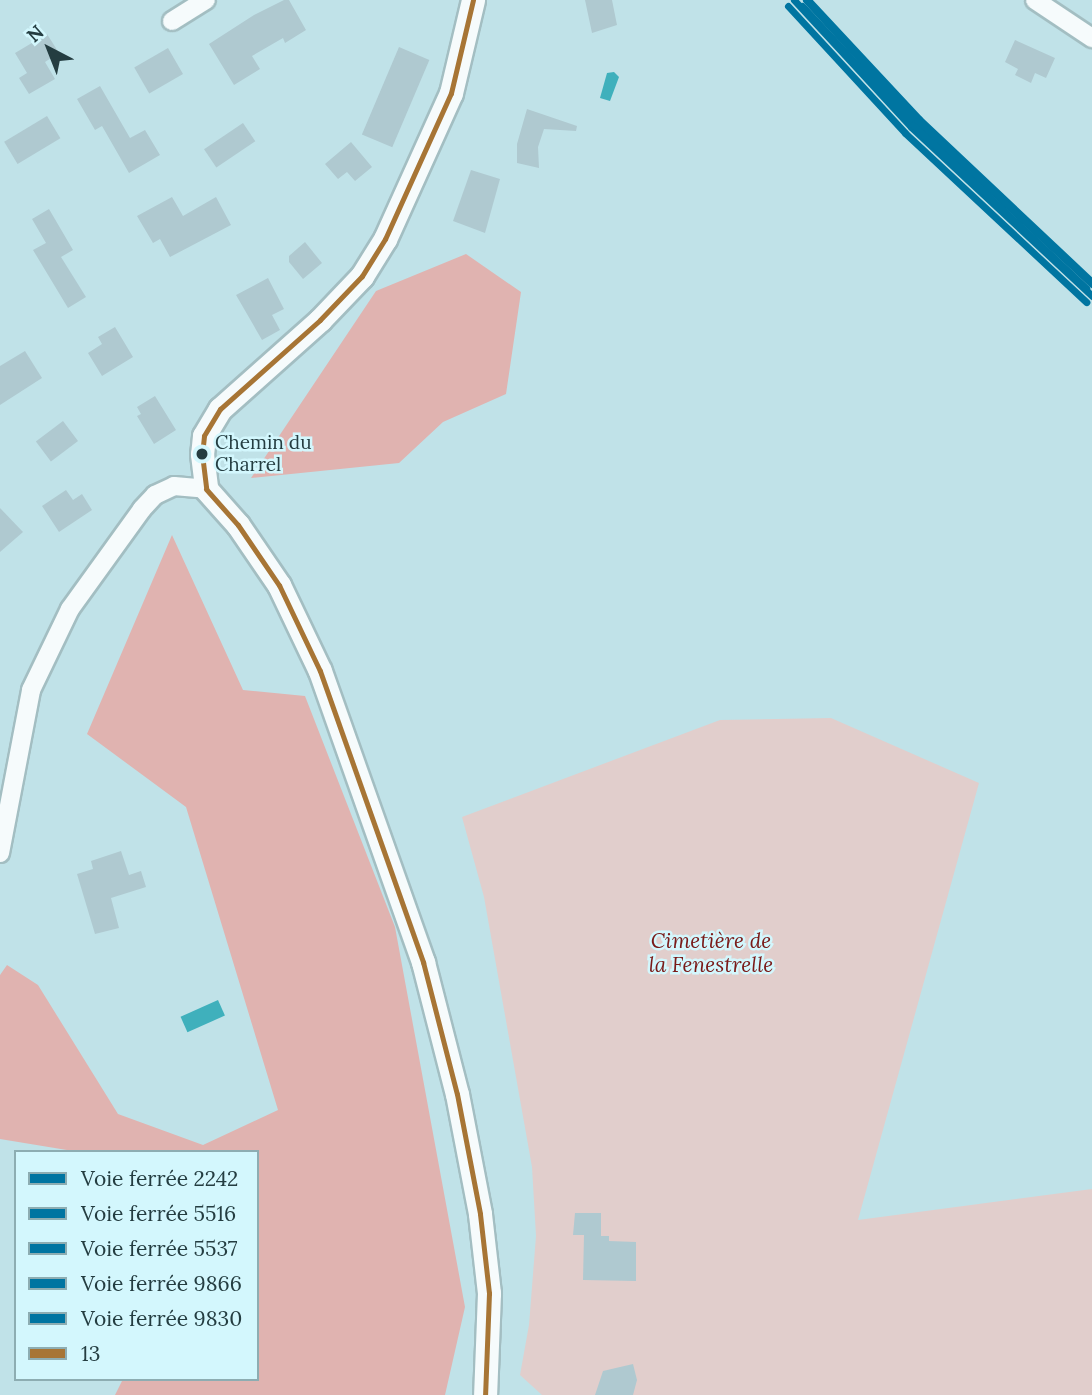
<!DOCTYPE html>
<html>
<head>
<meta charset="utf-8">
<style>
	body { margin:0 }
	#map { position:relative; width:1092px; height:1395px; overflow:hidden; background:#c0e2e8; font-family:Lora,serif }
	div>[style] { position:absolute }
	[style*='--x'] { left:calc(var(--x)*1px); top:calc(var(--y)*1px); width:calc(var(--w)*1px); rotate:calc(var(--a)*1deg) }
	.green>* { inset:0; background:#e1cecc }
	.forest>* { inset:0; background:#e0b3b0 }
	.water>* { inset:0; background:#3fb0bc; transform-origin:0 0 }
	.building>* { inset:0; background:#afc9d0; transform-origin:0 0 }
	.roads { filter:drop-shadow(2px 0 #a3bec2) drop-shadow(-2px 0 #a3bec2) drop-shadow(0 2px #a3bec2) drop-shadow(0 -2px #a3bec2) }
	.minor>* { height:18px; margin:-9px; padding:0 9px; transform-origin:9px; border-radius:9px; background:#f6fbfc }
	.tertiary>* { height:23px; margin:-11.5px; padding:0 11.5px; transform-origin:11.5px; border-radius:11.5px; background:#f6fbfc }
	.bus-1>* { height:5px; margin:-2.5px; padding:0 2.5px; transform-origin:2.5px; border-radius:2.5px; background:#a77535 }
	.rail-1>* { height:7px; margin:-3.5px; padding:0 3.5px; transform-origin:3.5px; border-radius:3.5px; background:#0075a1 }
	.rail-2>* { height:7px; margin:-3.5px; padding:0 3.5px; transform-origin:3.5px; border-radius:3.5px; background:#0075a1 }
	.rail-3>* { height:7px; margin:-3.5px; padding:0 3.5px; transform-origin:3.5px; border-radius:3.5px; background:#0075a1 }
	.rail-4>* { height:7px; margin:-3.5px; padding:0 3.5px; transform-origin:3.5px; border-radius:3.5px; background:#0075a1 }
	.rail-5>* { height:7px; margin:-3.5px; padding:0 3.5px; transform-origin:3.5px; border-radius:3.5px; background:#0075a1 }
	.dots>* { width:19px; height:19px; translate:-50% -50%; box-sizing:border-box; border:4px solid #d3f7fd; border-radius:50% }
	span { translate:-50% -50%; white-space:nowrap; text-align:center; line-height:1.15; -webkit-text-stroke:5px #d3f7fd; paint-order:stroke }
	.bus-label { font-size:19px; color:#243d41 }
	.left { translate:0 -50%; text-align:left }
	.park-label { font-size:21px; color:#7a1a18; font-style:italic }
	.legend { position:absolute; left:14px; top:1150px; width:245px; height:231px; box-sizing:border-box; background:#d3f7fd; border:2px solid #8dadb2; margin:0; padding:9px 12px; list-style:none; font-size:21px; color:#243d41 }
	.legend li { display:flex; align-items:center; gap:14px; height:35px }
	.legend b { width:35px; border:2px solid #8dadb2 }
	.north { position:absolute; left:14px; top:14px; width:70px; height:70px; -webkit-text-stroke:5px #d3f7fd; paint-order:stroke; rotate:318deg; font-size:19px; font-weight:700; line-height:28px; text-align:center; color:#243d41 }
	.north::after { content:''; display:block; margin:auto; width:24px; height:32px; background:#243d41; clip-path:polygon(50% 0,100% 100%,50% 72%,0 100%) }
</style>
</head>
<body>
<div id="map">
	<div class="green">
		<div style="clip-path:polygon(831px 718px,979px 783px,858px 1220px,1092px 1189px,1092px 1395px,542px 1395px,520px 1375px,529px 1325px,536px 1236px,532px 1167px,484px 897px,462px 817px,720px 720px)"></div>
	</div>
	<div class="forest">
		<div style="clip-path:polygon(466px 254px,521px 292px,506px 394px,443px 422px,399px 463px,251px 478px,376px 291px)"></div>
		<div style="clip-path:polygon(172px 535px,243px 690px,305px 696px,395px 927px,465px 1307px,445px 1395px,115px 1395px,123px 1379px,257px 1379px,257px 1152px,79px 1152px,0 1139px,0 975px,7px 965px,38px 985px,118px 1114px,203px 1145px,278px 1110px,186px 807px,87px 734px)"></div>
	</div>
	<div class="water">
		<div style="clip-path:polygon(614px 72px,619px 77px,610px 101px,600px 98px,607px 73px)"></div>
		<div style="left:218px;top:1000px;width:17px;height:41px;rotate:66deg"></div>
	</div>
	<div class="building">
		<div style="clip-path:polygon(284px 0,289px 0,306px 30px,285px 43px,283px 38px,252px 56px,260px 69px,234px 85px,209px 44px,254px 15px)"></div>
		<div style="clip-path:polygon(585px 0,612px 0,617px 25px,592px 33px)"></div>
		<div style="clip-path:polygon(47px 34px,59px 53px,45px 62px,55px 79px,29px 94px,19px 78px,27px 73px,15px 53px)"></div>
		<div style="clip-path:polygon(1015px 40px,1055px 58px,1046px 78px,1035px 73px,1031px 83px,1015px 75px,1018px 69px,1005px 62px)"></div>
		<div style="left:399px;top:47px;width:33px;height:95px;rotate:23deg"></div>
		<div style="left:168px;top:48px;width:30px;height:39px;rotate:60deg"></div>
		<div style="clip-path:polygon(100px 86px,130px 138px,145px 130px,160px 155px,129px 173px,102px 126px,95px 130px,77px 99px)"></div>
		<div style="clip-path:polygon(527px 109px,577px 126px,576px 131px,544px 129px,538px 147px,539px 168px,517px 163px,517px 144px)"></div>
		<div style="left:47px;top:116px;width:26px;height:50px;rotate:59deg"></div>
		<div style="left:243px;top:123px;width:22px;height:47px;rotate:56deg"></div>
		<div style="clip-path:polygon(351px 142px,372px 167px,355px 181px,347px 172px,338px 179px,325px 164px)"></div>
		<div style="clip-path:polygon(471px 170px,500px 179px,485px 233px,453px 221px)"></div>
		<div style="clip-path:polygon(172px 197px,183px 216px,216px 197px,231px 225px,170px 257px,160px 239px,153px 243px,137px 216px)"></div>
		<div style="clip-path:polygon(49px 209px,73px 250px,61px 257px,86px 297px,68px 308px,33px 250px,46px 243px,32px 219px)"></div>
		<div style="clip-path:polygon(305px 242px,322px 263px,303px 279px,289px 262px,289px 256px)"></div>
		<div style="clip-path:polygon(268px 278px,284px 309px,272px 315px,280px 330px,262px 340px,236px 295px)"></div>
		<div style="clip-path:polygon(115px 327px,133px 357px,102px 376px,88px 353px,102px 344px,98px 337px)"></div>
		<div style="clip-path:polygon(25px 351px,42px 378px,0 405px,0 366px)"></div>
		<div style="clip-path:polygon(155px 396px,176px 430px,154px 444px,137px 416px,141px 414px,137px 407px)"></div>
		<div style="left:63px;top:421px;width:25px;height:34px;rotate:53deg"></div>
		<div style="clip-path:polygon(66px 490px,73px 500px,82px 494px,92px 510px,59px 532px,42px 506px)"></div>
		<div style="clip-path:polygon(0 508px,23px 532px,0 552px)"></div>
		<div style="clip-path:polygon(121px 851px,129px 875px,141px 871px,146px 887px,111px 898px,119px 928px,95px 934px,77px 874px,93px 869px,91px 861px)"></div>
		<div style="clip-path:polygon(575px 1213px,601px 1213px,601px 1236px,609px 1236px,609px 1241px,636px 1242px,636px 1281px,583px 1280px,584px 1235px,573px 1235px)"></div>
		<div style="clip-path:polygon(633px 1364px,637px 1380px,633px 1395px,595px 1395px,603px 1371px)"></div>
	</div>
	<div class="roads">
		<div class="minor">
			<div style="--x:1035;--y:0;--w:69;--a:33.7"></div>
			<div style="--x:172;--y:21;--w:40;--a:-32"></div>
			<div style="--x:0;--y:853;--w:166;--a:-79.2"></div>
			<div style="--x:31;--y:690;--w:90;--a:-64.3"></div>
			<div style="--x:70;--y:609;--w:123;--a:-54.2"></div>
			<div style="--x:142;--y:509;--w:19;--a:-47"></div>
			<div style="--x:155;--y:495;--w:21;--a:-25"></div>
			<div style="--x:174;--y:486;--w:32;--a:5"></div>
		</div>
		<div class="tertiary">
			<div style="--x:473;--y:0;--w:96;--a:103.3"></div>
			<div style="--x:451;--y:93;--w:160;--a:114.3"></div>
			<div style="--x:385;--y:239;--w:44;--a:121.9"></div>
			<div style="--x:362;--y:276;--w:61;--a:133.7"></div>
			<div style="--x:320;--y:320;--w:134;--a:138.3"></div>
			<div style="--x:220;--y:409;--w:31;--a:121"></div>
			<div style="--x:204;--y:436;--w:18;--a:96"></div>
			<div style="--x:202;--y:454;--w:35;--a:83"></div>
			<div style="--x:206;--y:489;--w:48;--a:48.4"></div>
			<div style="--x:238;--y:525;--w:73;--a:55.7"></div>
			<div style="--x:279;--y:585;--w:95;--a:64.5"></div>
			<div style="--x:320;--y:671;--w:309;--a:70.5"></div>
			<div style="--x:423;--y:962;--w:136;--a:75.6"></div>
			<div style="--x:457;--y:1094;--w:122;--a:79.1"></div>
			<div style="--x:480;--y:1214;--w:80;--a:83.5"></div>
			<div style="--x:489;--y:1293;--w:102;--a:92.2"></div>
		</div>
	</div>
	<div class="bus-1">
		<div style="--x:473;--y:0;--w:96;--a:103.3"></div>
		<div style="--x:451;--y:93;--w:160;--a:114.3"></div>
		<div style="--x:385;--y:239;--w:44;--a:121.9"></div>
		<div style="--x:362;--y:276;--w:61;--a:133.7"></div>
		<div style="--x:320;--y:320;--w:134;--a:138.3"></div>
		<div style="--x:220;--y:409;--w:31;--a:121"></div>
		<div style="--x:204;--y:436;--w:18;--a:96"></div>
		<div style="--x:202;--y:454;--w:35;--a:83"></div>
		<div style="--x:206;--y:489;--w:48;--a:48.4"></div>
		<div style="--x:238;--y:525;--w:73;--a:55.7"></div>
		<div style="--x:279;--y:585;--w:95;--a:64.5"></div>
		<div style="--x:320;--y:671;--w:309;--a:70.5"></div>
		<div style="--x:423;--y:962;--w:136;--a:75.6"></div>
		<div style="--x:457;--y:1094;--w:122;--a:79.1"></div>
		<div style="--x:480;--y:1214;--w:80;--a:83.5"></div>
		<div style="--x:489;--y:1293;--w:102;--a:92.2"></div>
	</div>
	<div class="rail-1">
		<div style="--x:794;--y:0;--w:173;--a:47.3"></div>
		<div style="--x:911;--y:127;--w:248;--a:43"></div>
	</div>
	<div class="rail-2">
		<div style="--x:788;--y:6;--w:173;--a:47.3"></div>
		<div style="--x:905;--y:133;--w:248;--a:43"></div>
	</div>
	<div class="rail-3">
		<div style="--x:808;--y:0;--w:163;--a:47"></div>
		<div style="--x:919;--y:119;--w:238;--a:43.3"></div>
	</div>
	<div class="rail-4">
		<div style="--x:806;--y:0;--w:164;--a:47.5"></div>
		<div style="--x:917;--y:121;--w:239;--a:43"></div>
	</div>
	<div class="rail-5">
		<div style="--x:802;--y:6;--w:163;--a:47"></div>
		<div style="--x:913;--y:125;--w:238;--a:43.3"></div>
	</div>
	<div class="dots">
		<div style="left:202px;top:454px;background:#243d41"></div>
	</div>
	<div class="bus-label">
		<span class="left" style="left:215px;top:454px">Chemin du<br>Charrel</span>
	</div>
	<div class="park-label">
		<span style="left:711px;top:953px">Cimetière de<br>la Fenestrelle</span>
	</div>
	<ul class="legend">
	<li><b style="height:9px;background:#0075a1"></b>Voie ferrée 2242</li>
	<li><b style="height:9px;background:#0075a1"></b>Voie ferrée 5516</li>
	<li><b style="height:9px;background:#0075a1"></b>Voie ferrée 5537</li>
	<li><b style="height:9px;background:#0075a1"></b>Voie ferrée 9866</li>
	<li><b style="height:9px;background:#0075a1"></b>Voie ferrée 9830</li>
	<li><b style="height:9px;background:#a77535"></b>13</li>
	</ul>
	<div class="north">N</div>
</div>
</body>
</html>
